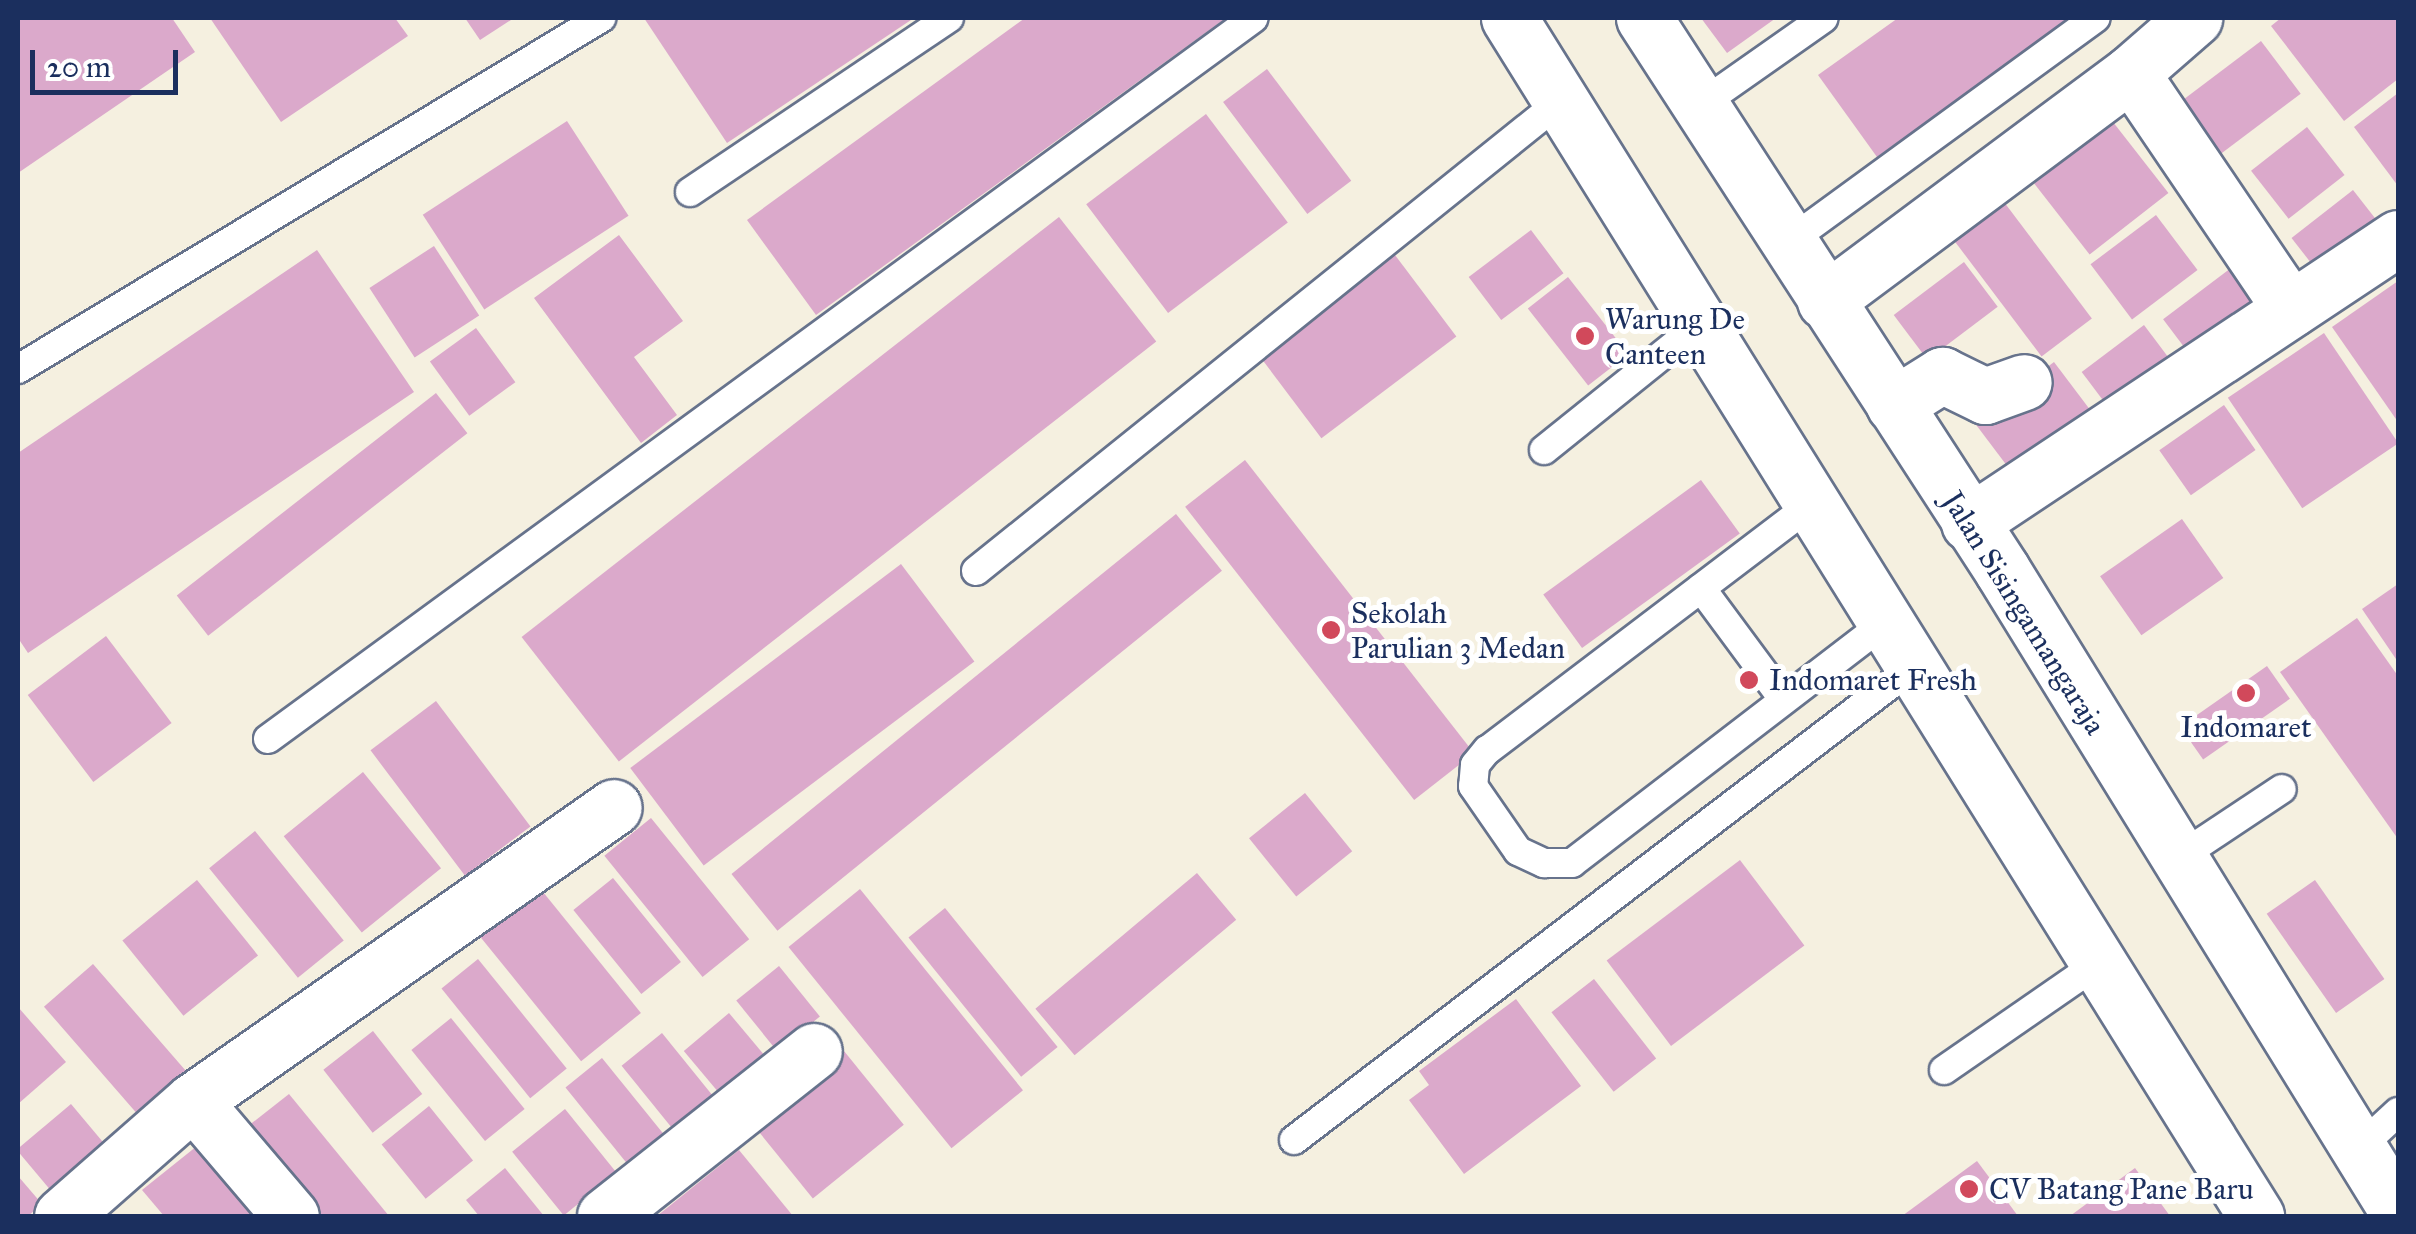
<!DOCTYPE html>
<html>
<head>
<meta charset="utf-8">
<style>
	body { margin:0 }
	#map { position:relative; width:2416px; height:1234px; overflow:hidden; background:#f5f0e0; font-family:"IM FELL Great Primer",serif }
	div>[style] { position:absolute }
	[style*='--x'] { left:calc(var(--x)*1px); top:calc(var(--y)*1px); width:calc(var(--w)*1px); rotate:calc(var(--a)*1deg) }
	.building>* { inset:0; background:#dba9cb; transform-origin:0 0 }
	.roads { filter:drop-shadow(2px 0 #67738c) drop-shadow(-2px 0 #67738c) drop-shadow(0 2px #67738c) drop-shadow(0 -2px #67738c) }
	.lane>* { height:28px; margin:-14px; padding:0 14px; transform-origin:14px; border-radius:14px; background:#fff }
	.street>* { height:55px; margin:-27.5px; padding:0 27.5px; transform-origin:27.5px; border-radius:27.5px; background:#fff }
	.highway>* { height:55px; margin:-27.5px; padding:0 27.5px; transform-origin:27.5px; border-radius:27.5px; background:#fff }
	.dots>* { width:28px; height:28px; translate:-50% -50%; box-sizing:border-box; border:5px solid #fff; border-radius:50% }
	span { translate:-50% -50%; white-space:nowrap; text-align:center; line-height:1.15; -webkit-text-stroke:10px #fff; paint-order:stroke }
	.poi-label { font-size:30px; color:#1b2f5e }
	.left { translate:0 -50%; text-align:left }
	.street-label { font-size:30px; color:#1b2f5e }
	.frame { position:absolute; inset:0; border:20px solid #1b2f5e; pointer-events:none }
	.scale { position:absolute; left:30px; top:50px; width:148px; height:45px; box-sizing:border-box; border:5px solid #1b2f5e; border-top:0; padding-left:12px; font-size:30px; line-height:35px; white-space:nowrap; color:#1b2f5e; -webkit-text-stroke:8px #fff; paint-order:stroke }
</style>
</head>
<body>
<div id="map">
	<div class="building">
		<div style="clip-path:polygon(18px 18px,172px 18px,195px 52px,18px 173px)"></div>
		<div style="clip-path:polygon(210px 18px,395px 18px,408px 36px,281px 122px)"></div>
		<div style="clip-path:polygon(465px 18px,514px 18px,480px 40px)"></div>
		<div style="clip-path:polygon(644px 18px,914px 18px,727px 143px)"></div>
		<div style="clip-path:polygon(1025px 18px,1226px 18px,816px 315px,747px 220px)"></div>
		<div style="clip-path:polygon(1701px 18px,1776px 18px,1727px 53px)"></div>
		<div style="clip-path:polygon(1898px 18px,2073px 18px,1877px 157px,1818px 75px)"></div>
		<div style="clip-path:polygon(2281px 18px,2398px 18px,2398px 79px,2344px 121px,2271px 26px)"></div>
		<div style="left:2261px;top:41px;width:66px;height:102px;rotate:53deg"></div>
		<div style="left:1267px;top:69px;width:140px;height:55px;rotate:53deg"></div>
		<div style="clip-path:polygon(2398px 93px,2398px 186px,2354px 127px)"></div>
		<div style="left:1206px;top:114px;width:136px;height:150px;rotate:53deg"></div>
		<div style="left:567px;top:121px;width:113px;height:172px;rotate:57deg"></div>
		<div style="left:2113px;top:122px;width:90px;height:100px;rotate:52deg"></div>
		<div style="left:2307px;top:127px;width:61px;height:71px;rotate:52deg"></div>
		<div style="left:2353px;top:190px;width:60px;height:78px;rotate:52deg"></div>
		<div style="left:2004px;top:202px;width:146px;height:63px;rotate:53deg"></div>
		<div style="left:2156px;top:215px;width:69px;height:82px;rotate:53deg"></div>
		<div style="left:1059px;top:217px;width:158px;height:682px;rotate:52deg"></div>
		<div style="left:1531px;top:230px;width:54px;height:78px;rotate:53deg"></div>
		<div style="clip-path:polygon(619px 235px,683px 321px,634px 357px,677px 415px,641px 443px,534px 298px)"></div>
		<div style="left:434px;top:246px;width:83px;height:77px;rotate:57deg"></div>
		<div style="clip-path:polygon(317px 250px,414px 392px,28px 653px,18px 638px,18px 453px)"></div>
		<div style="left:1395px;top:255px;width:102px;height:169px;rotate:53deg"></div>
		<div style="left:1964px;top:262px;width:56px;height:88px;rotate:53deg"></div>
		<div style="left:2231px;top:268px;width:59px;height:85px;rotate:53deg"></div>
		<div style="left:1568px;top:277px;width:98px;height:51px;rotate:52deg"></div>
		<div style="clip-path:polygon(2398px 281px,2398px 422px,2332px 327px)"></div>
		<div style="left:2144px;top:325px;width:51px;height:78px;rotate:53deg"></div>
		<div style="left:476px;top:328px;width:67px;height:57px;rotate:54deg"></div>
		<div style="left:2324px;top:333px;width:133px;height:116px;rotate:56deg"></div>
		<div style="left:2054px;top:362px;width:69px;height:100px;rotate:53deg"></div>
		<div style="left:436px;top:393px;width:51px;height:329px;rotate:52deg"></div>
		<div style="left:2224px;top:405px;width:55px;height:79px;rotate:55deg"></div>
		<div style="left:1245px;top:460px;width:372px;height:76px;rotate:52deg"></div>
		<div style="left:1701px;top:480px;width:66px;height:195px;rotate:54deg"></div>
		<div style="left:1176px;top:514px;width:73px;height:572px;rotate:51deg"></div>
		<div style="left:2182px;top:519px;width:72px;height:100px;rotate:55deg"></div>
		<div style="left:901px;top:564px;width:122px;height:339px;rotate:53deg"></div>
		<div style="clip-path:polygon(2398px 584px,2398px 662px,2362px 609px)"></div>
		<div style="clip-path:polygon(2357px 618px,2398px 676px,2398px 839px,2280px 672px)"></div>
		<div style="left:106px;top:636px;width:109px;height:98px;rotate:53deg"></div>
		<div style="left:2267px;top:666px;width:40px;height:106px;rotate:55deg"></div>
		<div style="left:436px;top:701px;width:157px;height:82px;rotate:53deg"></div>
		<div style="left:363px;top:772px;width:124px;height:102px;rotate:51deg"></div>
		<div style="left:1305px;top:793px;width:75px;height:72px;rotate:51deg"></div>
		<div style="left:651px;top:818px;width:156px;height:60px;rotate:51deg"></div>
		<div style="left:255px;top:831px;width:141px;height:59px;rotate:51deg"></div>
		<div style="left:1740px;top:860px;width:107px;height:167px;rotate:53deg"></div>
		<div style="left:1197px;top:873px;width:61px;height:211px;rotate:50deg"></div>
		<div style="left:613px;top:878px;width:108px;height:51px;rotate:51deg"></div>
		<div style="left:197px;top:880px;width:97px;height:96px;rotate:51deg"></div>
		<div style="left:2315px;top:880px;width:121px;height:59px;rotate:55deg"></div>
		<div style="left:539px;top:887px;width:162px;height:77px;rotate:51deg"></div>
		<div style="left:860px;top:889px;width:259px;height:92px;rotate:51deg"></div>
		<div style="left:945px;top:908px;width:179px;height:47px;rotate:51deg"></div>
		<div style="left:478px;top:959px;width:141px;height:47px;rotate:51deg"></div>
		<div style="left:93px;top:964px;width:147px;height:65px;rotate:49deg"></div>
		<div style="left:779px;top:966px;width:65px;height:55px;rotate:51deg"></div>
		<div style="left:1594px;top:979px;width:101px;height:54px;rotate:52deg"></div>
		<div style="clip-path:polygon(1516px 999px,1581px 1086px,1464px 1174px,1409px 1100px,1429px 1085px,1419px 1071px)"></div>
		<div style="clip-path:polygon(18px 1007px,66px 1062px,18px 1104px)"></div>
		<div style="left:729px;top:1013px;width:62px;height:59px;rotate:50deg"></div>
		<div style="left:451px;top:1018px;width:117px;height:51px;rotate:51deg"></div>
		<div style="left:373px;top:1031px;width:80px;height:63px;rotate:52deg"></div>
		<div style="left:662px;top:1033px;width:82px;height:52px;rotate:51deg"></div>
		<div style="left:844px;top:1051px;width:95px;height:117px;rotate:51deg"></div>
		<div style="left:602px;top:1058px;width:102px;height:47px;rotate:51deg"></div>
		<div style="clip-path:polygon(289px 1094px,389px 1216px,314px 1216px,243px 1130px)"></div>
		<div style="left:71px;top:1104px;width:62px;height:71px;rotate:50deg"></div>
		<div style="left:429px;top:1106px;width:70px;height:61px;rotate:51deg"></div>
		<div style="left:565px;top:1109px;width:82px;height:68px;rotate:51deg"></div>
		<div style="clip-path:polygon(207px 1138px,272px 1216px,164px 1216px,142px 1190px)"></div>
		<div style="clip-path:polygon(739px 1150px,793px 1216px,657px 1216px)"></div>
		<div style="clip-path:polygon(1977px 1161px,2018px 1216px,1902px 1216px)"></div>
		<div style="clip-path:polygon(505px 1168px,544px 1216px,479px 1216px,466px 1200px)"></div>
		<div style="clip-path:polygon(2135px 1168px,2170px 1216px,2070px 1216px)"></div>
		<div style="clip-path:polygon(18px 1176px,42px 1204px,28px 1216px,18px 1216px)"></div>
	</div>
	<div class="roads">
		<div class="lane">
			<div style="--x:1700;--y:105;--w:151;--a:-35.1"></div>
			<div style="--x:690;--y:192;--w:312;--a:-33.9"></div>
			<div style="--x:1787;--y:243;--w:382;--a:-36.1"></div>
			<div style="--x:18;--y:369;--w:681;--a:-31.05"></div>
			<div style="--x:1544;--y:450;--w:204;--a:-38.8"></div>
			<div style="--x:1813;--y:503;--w:409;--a:142.8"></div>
			<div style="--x:1487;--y:750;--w:19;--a:129"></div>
			<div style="--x:1475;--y:765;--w:21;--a:95"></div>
			<div style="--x:1473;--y:786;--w:79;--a:55.3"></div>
			<div style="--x:1518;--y:851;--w:29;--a:25"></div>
			<div style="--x:1544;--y:863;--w:28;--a:0"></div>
			<div style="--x:1572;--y:863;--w:396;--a:-37.5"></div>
			<div style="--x:976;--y:571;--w:752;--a:-38.79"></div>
			<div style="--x:1701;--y:588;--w:139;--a:53.5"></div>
			<div style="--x:268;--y:739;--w:1221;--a:-36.18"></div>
			<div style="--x:2175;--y:860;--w:128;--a:-33.6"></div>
			<div style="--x:1944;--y:1070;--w:186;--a:-34.7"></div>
			<div style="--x:1294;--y:1140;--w:779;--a:-37.38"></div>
			<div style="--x:2359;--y:1148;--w:53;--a:-42.7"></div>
		</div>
		<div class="street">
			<div style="--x:2131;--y:73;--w:285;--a:55.9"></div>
			<div style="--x:1825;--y:301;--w:382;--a:-36.7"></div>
			<div style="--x:2131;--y:73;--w:84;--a:-41.1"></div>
			<div style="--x:1894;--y:405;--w:57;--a:-32"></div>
			<div style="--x:1942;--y:375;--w:48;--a:26"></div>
			<div style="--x:1985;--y:396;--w:41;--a:-19.7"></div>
			<div style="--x:1969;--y:523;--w:515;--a:-33.6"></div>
			<div style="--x:193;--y:1101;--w:151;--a:49.6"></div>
			<div style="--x:62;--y:1216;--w:174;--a:-41.3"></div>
			<div style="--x:193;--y:1101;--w:513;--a:-34.93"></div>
			<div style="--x:605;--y:1216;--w:266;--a:-38.3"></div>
		</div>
		<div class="highway">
			<div style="--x:1509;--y:18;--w:1412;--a:58.05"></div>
			<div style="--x:1644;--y:18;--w:658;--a:57.03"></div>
			<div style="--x:2002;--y:570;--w:754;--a:58.33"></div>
		</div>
	</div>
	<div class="dots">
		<div style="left:1585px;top:336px;background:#d1495b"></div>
		<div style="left:1331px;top:630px;background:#d1495b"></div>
		<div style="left:1749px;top:680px;background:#d1495b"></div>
		<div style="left:2246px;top:693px;background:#d1495b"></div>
		<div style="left:1969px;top:1189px;background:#d1495b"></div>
	</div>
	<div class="poi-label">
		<span class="left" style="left:1605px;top:336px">Warung De<br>Canteen</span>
		<span class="left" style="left:1351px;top:630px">Sekolah<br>Parulian 3 Medan</span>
		<span class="left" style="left:1769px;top:680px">Indomaret Fresh</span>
		<span style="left:2246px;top:727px">Indomaret</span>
		<span class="left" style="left:1989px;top:1189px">CV Batang Pane Baru</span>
	</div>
	<div class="street-label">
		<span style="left:2024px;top:613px;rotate:58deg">Jalan Sisingamangaraja</span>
	</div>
	<div class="frame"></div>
	<div class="scale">20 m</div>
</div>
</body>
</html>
